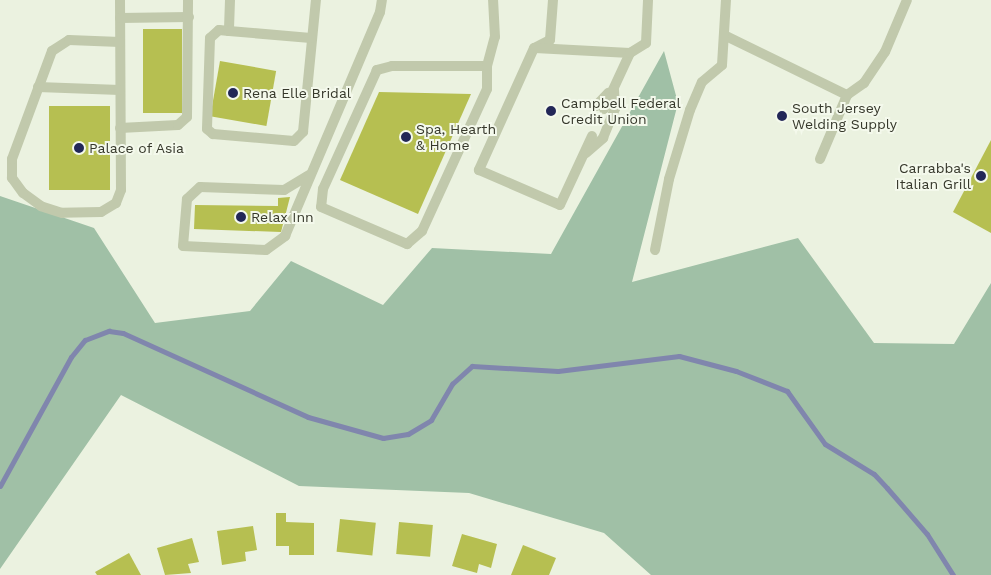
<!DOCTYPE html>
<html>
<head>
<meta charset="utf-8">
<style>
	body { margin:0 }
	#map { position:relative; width:991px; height:575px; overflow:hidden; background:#ebf2e0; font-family:"Work Sans",sans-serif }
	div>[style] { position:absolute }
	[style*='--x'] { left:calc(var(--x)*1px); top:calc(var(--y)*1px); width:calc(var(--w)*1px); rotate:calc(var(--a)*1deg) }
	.green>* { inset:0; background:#a0c0a6 }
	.stream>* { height:5px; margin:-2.5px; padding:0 2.5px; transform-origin:2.5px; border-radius:2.5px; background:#8086ad }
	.building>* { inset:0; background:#b6bf51; transform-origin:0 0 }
	.service>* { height:10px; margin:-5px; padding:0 5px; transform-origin:5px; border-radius:5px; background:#c1c9ac }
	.dots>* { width:14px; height:14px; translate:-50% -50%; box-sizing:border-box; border:2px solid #f4f9ec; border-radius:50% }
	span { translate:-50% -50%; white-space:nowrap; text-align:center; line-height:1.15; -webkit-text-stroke:4px #f4f9ec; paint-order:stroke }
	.poi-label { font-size:14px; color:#36382b }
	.left { translate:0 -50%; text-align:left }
	.right { translate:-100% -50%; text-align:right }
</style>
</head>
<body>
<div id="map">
	<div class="green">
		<div style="clip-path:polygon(664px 51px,678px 103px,632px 282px,798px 238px,874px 343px,954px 344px,991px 283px,991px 575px,651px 575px,604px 533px,469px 493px,299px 486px,121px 395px,0 569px,0 196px,94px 228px,155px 323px,250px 311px,291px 261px,383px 305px,432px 248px,551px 254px)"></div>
	</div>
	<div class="stream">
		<div style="--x:0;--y:486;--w:147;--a:-61.2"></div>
		<div style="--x:71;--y:357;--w:22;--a:-51"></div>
		<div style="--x:85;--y:340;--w:26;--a:-21"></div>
		<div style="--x:109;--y:331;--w:14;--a:8"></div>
		<div style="--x:123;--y:333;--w:203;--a:24.4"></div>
		<div style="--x:308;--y:417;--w:78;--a:15.6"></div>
		<div style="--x:383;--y:438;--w:25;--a:-9"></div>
		<div style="--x:408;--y:434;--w:27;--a:-31"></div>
		<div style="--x:431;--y:420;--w:42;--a:-59.7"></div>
		<div style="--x:452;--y:384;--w:27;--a:-42"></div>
		<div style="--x:472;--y:366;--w:86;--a:3.3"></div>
		<div style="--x:558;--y:371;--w:122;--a:-7.1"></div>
		<div style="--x:679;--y:356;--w:59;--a:14.7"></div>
		<div style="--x:736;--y:371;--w:55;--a:21.4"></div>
		<div style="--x:787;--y:391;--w:65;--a:54.4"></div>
		<div style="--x:825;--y:444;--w:57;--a:31.5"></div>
		<div style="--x:874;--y:474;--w:19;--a:47"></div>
		<div style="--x:887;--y:488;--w:61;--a:49"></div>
		<div style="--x:927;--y:534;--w:49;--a:57.6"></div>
	</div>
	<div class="building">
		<div style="left:143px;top:29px;width:39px;height:84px"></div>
		<div style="left:220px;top:61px;width:57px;height:56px;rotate:10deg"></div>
		<div style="clip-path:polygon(379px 92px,471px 94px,418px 214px,340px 180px)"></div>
		<div style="left:49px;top:106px;width:61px;height:84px"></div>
		<div style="clip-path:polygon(991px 140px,991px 233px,953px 212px)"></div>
		<div style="clip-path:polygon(290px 197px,281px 232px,194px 229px,195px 205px,278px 206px,278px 198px)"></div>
		<div style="clip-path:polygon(276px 513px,286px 513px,286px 522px,314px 523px,314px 555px,289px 555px,289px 546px,276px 546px)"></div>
		<div style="left:340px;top:519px;width:36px;height:33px;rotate:6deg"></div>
		<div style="left:399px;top:522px;width:34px;height:32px;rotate:5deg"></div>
		<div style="clip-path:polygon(253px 526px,257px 550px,245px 552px,246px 561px,222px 565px,217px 531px)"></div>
		<div style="clip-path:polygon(462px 534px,497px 544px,491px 568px,479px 564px,477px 573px,452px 566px)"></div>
		<div style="clip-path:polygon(192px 538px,199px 562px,188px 564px,191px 573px,165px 575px,157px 548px)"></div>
		<div style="clip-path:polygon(523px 545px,556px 558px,549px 575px,511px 575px)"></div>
		<div style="clip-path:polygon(129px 553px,141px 575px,97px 575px,95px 572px)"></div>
	</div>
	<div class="service">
		<div style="--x:120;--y:0;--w:190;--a:89.7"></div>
		<div style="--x:121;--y:190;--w:14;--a:111"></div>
		<div style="--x:116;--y:203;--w:17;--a:149"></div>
		<div style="--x:101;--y:212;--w:39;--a:179"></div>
		<div style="--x:62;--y:213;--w:22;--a:-162"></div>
		<div style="--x:41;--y:206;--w:22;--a:-144"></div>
		<div style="--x:23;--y:193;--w:19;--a:-126"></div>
		<div style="--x:12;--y:178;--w:19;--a:-90"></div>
		<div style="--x:12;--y:159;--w:115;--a:-69.7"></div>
		<div style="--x:52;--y:51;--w:20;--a:-33"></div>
		<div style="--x:69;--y:40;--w:51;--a:2.2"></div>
		<div style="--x:230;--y:0;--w:31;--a:92"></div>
		<div style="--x:229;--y:31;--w:10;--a:-174"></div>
		<div style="--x:219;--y:30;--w:12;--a:138"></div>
		<div style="--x:210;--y:38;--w:91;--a:91.9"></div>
		<div style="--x:207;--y:129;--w:8;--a:40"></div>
		<div style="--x:213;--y:134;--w:81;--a:4.9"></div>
		<div style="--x:294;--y:141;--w:13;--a:-45"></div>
		<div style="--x:303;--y:132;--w:133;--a:-84.4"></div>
		<div style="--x:553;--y:0;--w:40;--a:94.3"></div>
		<div style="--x:550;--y:40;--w:18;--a:153"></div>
		<div style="--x:534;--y:48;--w:134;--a:114.3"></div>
		<div style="--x:479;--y:170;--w:88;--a:23.4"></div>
		<div style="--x:560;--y:205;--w:76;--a:-65.1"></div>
		<div style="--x:120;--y:18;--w:69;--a:-0.8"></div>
		<div style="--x:229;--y:31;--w:82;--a:4.9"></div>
		<div style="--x:726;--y:36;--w:135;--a:26"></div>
		<div style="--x:535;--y:48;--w:95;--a:3"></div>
		<div style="--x:487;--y:66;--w:95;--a:180"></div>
		<div style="--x:392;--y:66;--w:16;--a:165"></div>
		<div style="--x:377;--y:70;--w:131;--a:114.4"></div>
		<div style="--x:323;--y:189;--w:18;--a:96"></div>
		<div style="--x:321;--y:207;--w:94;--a:23.3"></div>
		<div style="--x:407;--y:244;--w:20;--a:-41"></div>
		<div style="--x:422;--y:231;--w:156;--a:-65.4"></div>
		<div style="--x:487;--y:89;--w:23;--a:-90"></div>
		<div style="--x:487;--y:66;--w:30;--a:-75"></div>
		<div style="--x:495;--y:37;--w:37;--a:-93"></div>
		<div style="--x:38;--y:87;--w:82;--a:2.1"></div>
		<div style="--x:596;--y:106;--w:18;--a:-47"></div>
		<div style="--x:604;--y:109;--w:62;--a:-65.1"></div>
		<div style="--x:630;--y:53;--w:19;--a:-32"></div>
		<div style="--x:646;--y:43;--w:43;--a:-87.3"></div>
		<div style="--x:120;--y:128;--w:58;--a:-3"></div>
		<div style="--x:178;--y:125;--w:12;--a:-42"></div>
		<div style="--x:187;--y:117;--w:117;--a:-89.5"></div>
		<div style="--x:586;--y:153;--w:23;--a:-41"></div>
		<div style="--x:603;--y:138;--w:31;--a:-68"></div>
		<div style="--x:615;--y:109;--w:19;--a:-93"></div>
		<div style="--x:820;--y:159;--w:69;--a:-67.1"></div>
		<div style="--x:847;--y:95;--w:21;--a:-35"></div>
		<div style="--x:864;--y:83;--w:37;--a:-56"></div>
		<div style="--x:885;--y:52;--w:56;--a:-67.1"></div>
		<div style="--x:309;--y:175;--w:29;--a:149"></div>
		<div style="--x:284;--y:190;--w:84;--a:-178"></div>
		<div style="--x:200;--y:187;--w:18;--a:137"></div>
		<div style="--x:187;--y:199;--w:47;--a:94.9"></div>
		<div style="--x:183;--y:246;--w:83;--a:2.8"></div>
		<div style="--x:266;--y:250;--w:24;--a:-36"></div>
		<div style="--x:285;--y:236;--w:243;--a:-67"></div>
		<div style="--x:380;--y:12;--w:12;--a:-81"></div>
		<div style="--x:655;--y:250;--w:72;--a:-78.8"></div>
		<div style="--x:669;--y:179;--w:72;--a:-73.1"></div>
		<div style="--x:690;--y:110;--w:30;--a:-67"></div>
		<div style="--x:702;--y:82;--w:26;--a:-40"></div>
		<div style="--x:722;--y:65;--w:65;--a:-86.5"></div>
	</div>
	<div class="dots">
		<div style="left:233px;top:93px;background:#222757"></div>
		<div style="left:551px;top:111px;background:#222757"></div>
		<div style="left:782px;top:116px;background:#222757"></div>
		<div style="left:406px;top:137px;background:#222757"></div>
		<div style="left:79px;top:148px;background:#222757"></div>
		<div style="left:981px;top:176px;background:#222757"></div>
		<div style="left:241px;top:217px;background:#222757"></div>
	</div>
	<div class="poi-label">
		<span class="left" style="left:243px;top:93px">Rena Elle Bridal</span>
		<span class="left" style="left:561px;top:111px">Campbell Federal<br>Credit Union</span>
		<span class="left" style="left:792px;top:116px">South Jersey<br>Welding Supply</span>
		<span class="left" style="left:416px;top:137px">Spa, Hearth<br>&amp; Home</span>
		<span class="left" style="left:89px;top:148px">Palace of Asia</span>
		<span class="right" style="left:971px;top:176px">Carrabba's<br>Italian Grill</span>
		<span class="left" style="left:251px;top:217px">Relax Inn</span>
	</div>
</div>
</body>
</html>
